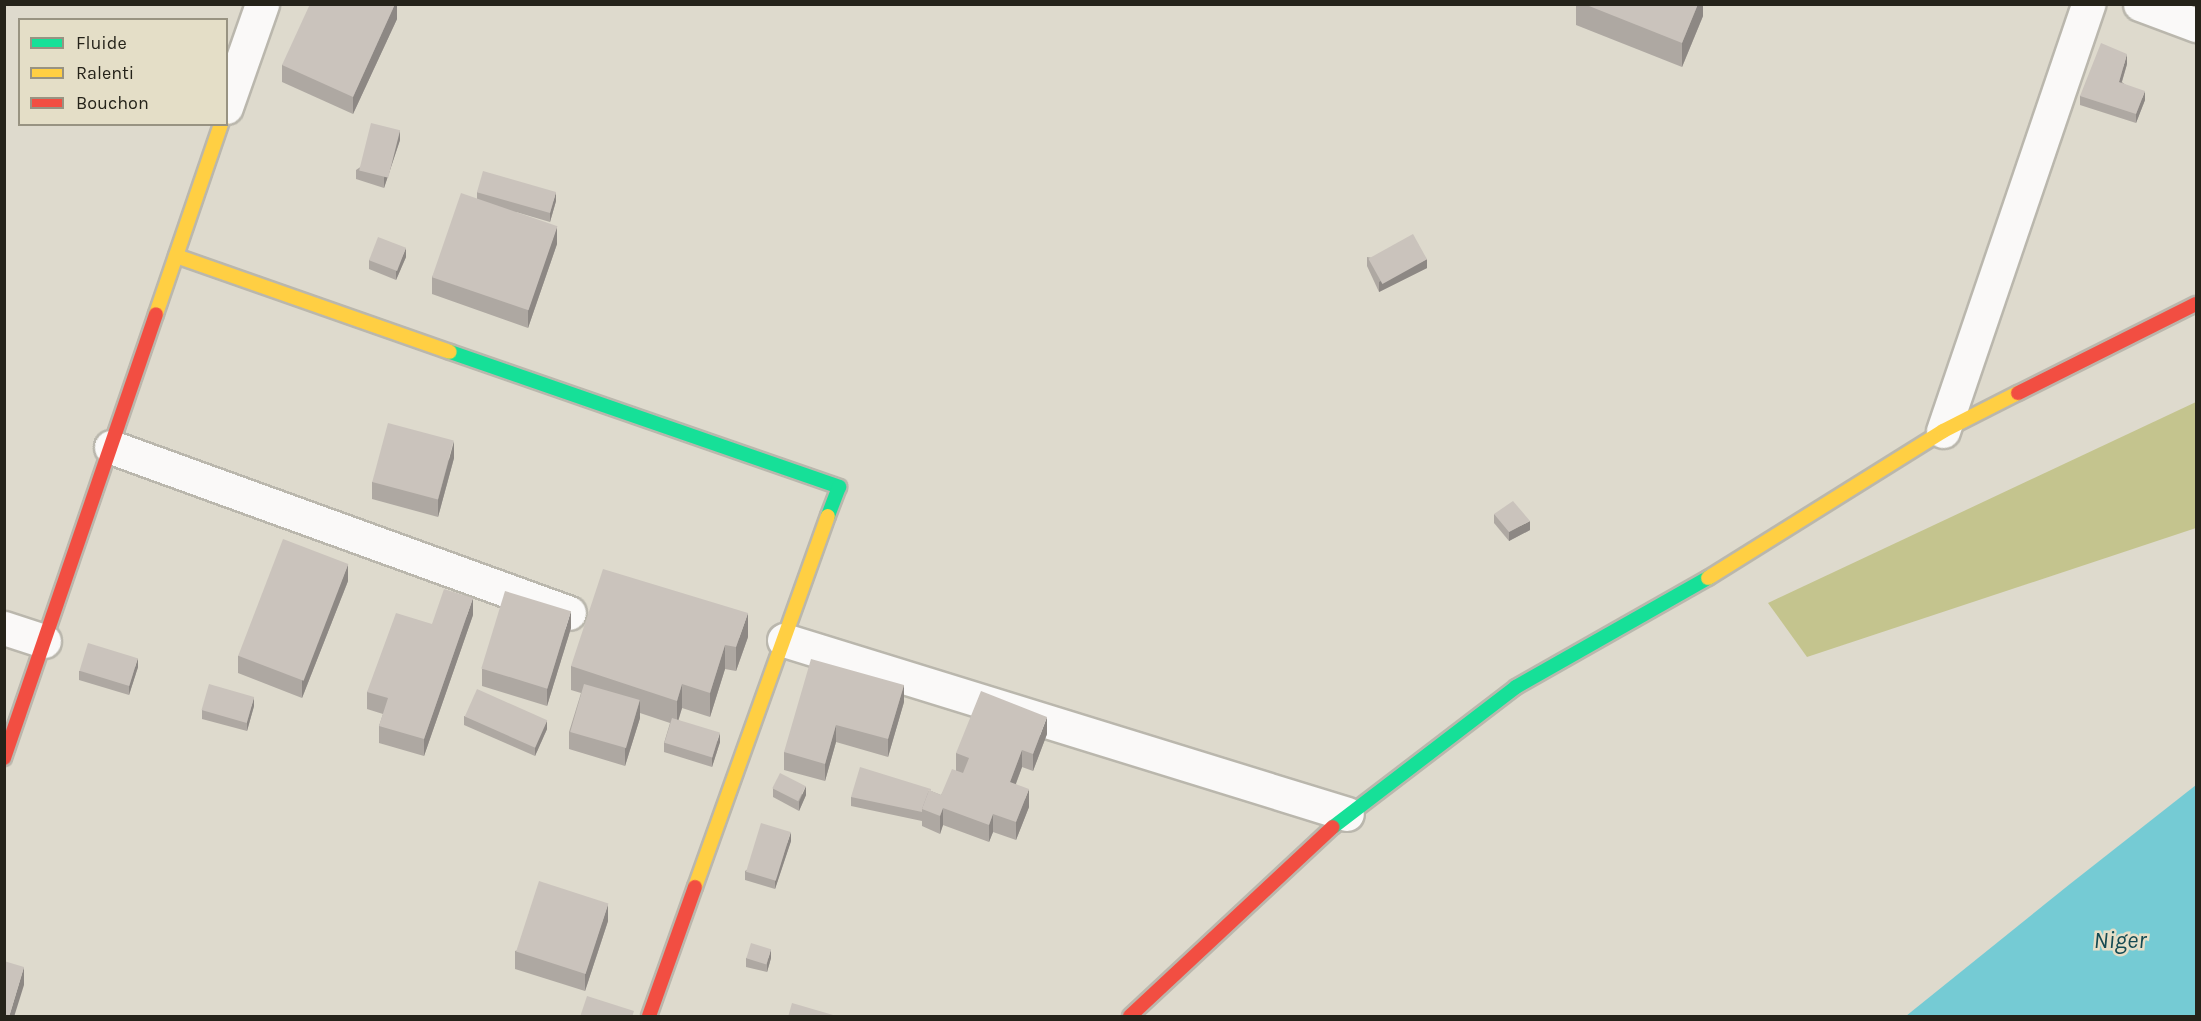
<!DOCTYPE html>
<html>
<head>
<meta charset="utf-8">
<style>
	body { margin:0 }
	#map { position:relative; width:2201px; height:1021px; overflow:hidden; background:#dedacd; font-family:Karla,sans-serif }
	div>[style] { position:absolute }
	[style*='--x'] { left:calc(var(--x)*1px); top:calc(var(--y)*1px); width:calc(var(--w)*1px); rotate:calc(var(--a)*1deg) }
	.forest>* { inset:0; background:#c4c48e }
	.water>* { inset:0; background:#75cbd4 }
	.roads { filter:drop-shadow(2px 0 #bab7ad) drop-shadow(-2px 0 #bab7ad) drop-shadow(0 2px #bab7ad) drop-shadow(0 -2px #bab7ad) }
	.street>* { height:33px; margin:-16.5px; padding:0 16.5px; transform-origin:16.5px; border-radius:16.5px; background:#faf9f8 }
	.fast>* { height:14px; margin:-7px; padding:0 7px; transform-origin:7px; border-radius:7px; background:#16e098 }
	.slow>* { height:14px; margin:-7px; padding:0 7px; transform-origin:7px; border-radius:7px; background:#ffcf43 }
	.jam>* { height:14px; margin:-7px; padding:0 7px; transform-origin:7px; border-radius:7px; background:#f24e42 }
	.wall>* { inset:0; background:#aea8a2 }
	.shaded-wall>* { inset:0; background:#8d8884 }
	.building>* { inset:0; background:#cac3bc; transform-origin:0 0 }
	span { translate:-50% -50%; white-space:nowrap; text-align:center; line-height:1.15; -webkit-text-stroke:5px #e4dec7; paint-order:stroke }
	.water-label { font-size:24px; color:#144a52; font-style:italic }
	.frame { position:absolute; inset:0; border:6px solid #25231a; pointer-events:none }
	.legend { position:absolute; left:18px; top:18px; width:210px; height:108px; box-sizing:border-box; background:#e4dec7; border:2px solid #989382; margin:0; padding:8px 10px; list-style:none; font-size:18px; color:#25231a }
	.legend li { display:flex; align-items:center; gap:12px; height:30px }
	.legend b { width:30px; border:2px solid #989382 }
</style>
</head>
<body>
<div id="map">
	<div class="forest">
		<div style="clip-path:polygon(2196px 402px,2196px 528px,1807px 657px,1768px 603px)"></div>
	</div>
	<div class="water">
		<div style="clip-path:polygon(2196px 785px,2196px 1016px,1906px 1016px,2070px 884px)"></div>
	</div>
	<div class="roads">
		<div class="street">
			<div style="--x:2140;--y:4;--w:60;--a:20.6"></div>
			<div style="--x:226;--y:107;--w:109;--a:-70.7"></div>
			<div style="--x:1943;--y:431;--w:451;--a:-71.2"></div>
			<div style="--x:111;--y:447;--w:487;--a:19.9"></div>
			<div style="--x:4;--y:628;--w:42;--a:18"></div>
			<div style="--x:784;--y:640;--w:589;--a:17.17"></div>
		</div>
		<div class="fast">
			<div style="--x:450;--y:352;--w:412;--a:19.1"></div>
			<div style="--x:839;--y:487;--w:31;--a:111"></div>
			<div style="--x:1333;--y:827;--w:230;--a:-37.4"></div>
			<div style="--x:1516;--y:687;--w:221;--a:-29.6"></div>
		</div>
		<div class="slow">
			<div style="--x:176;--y:256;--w:290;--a:19.3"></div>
			<div style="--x:156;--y:314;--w:201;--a:-71.1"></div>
			<div style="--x:1708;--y:578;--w:277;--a:-32"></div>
			<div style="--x:1943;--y:431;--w:84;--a:-26.9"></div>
			<div style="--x:695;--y:887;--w:394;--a:-70.3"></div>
		</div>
		<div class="jam">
			<div style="--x:2018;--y:393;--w:199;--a:-26.6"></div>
			<div style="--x:4;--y:758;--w:469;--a:-71.1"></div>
			<div style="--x:649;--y:1016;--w:137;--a:-70.4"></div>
			<div style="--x:1130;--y:1016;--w:277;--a:-43"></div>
		</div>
	</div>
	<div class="wall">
		<div style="clip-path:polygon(397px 4px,397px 19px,353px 114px,282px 82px,282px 65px)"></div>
		<div style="clip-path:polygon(1576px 4px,1703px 4px,1703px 16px,1682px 67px,1576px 25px)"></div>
		<div style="clip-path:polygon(2127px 64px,2122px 82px,2145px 100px,2136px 123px,2080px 105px,2080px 96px)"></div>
		<div style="clip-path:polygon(400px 140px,384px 188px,356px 179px,356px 170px)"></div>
		<div style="clip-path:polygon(477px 192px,556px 201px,550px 222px,516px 212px,557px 244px,528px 328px,432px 294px,432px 277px,477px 199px)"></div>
		<div style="clip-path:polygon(406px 257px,396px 280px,369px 269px,369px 260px)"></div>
		<div style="clip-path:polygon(1367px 257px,1427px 268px,1379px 292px,1367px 266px)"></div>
		<div style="clip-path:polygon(454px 458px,438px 517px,372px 499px,372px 482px)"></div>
		<div style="clip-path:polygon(1494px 514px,1530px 530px,1509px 541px,1494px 523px)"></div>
		<div style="clip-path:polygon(348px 581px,302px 698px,238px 673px,238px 656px)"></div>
		<div style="clip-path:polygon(473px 615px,424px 756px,379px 743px,379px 726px,383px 714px,367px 709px,367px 692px,432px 624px)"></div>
		<div style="clip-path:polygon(571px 628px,547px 706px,482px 686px,482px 669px)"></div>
		<div style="clip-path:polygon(748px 637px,736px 671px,725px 669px,710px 717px,682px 708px,678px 720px,720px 742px,712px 767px,664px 752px,664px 743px,670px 723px,640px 713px,640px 718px,625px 766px,569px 749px,569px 732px,581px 693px,571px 690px,571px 666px)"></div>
		<div style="clip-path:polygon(138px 667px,129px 695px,79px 680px,79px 671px)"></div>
		<div style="clip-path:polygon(904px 685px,904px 702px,888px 757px,836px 742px,825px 781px,784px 770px,784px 752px)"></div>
		<div style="clip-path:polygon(254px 706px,247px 731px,202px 719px,202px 710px)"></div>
		<div style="clip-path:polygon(464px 716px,547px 729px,535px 756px,464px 725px)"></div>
		<div style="clip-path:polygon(1047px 734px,1033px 771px,1022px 767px,1016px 784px,1029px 807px,1016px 840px,993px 832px,989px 842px,943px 825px,940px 834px,922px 826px,922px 821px,851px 806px,851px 797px,931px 791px,941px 795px,956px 771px,956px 753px)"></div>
		<div style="clip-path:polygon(773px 788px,806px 795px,799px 811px,773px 797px)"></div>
		<div style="clip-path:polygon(791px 841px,775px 889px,745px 880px,745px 871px)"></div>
		<div style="clip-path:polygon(608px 921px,585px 991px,515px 969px,515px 951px)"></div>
		<div style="clip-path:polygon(746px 958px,771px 958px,767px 972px,746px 967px)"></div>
	</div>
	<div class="shaded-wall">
		<div style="clip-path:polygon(395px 4px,397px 4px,397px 19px,353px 114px,353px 97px)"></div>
		<div style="clip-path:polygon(1698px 4px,1703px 4px,1703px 16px,1682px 67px,1682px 43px)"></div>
		<div style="clip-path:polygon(2127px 54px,2127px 64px,2119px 91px,2119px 82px)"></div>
		<div style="clip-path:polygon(2145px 91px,2145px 100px,2136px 123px,2136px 114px)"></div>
		<div style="clip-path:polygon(400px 130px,400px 140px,384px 188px,384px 178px)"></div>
		<div style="clip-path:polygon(556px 192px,556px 201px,550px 222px,550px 213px)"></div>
		<div style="clip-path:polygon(557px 226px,557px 244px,528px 328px,528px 310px)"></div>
		<div style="clip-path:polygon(406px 248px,406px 257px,396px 280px,396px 271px)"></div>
		<div style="clip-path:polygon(1427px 259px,1427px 268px,1379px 292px,1379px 282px)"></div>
		<div style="clip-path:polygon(454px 441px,454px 458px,438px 517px,438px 500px)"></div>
		<div style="clip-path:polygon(1530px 521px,1530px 530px,1509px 541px,1509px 532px)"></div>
		<div style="clip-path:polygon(348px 564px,348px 581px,302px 698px,302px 681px)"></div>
		<div style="clip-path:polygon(473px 598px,473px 615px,424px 756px,424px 739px)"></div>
		<div style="clip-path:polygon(571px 611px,571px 628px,547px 706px,547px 689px)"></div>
		<div style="clip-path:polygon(748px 613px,748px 637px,736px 671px,736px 647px)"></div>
		<div style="clip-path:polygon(725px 645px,725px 669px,710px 717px,710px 693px)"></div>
		<div style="clip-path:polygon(138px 658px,138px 667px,129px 695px,129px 686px)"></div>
		<div style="clip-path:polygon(682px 684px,682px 708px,677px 725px,677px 701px)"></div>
		<div style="clip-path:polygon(904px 685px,904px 702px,888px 757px,888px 739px)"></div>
		<div style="clip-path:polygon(254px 697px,254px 706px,247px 731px,247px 722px)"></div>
		<div style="clip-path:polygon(640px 700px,640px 718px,625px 766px,625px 749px)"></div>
		<div style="clip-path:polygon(1047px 717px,1047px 734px,1033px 771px,1033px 754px)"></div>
		<div style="clip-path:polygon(547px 720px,547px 729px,535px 756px,535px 746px)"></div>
		<div style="clip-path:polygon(836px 725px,836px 742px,825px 781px,825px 764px)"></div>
		<div style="clip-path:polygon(720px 733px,720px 742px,712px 767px,712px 758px)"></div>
		<div style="clip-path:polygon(1022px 750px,1022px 767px,1010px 799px,1010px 782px)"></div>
		<div style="clip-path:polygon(806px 786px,806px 795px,799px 811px,799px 802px)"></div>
		<div style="clip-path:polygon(1029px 789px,1029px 807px,1016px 840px,1016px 822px)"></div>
		<div style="clip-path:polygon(943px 808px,943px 825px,940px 834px,940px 816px)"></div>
		<div style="clip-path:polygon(993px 814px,993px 832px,989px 842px,989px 825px)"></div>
		<div style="clip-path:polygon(791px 832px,791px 841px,775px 889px,775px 880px)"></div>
		<div style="clip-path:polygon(608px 904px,608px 921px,585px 991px,585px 974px)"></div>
		<div style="clip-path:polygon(771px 949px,771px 958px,767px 972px,767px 963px)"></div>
		<div style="clip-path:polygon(24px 967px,24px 985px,14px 1017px,9px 1017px)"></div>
	</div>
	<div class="building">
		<div style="clip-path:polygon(310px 4px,395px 4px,353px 97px,282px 65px)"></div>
		<div style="clip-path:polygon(1584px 4px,1698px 4px,1682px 43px)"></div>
		<div style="clip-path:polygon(2101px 43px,2127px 54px,2119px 82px,2145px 91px,2136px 114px,2080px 96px)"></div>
		<div style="left:371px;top:123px;width:30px;height:49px;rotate:14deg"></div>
		<div style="left:483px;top:171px;width:76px;height:22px;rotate:16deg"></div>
		<div style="left:461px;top:193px;width:102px;height:89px;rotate:19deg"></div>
		<div style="left:1413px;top:234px;width:29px;height:51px;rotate:61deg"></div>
		<div style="left:378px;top:237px;width:30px;height:25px;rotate:21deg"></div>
		<div style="left:388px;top:423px;width:68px;height:61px;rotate:15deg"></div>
		<div style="clip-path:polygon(1513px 501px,1530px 521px,1509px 532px,1494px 514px)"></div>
		<div style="left:283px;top:539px;width:70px;height:125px;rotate:21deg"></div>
		<div style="clip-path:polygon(603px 569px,748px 613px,736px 647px,725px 645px,710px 693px,682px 684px,677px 701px,571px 666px)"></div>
		<div style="clip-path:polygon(444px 589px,473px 598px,424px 739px,379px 726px,388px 698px,367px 692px,396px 613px,432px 624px)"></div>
		<div style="left:505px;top:591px;width:69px;height:81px;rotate:17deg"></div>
		<div style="left:88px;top:643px;width:52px;height:29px;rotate:17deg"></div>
		<div style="clip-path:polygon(811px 659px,904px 685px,888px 739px,836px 725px,825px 764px,784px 752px)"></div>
		<div style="left:209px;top:684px;width:47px;height:27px;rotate:16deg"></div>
		<div style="left:584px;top:684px;width:58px;height:50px;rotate:16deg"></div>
		<div style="left:477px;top:689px;width:77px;height:30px;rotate:24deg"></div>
		<div style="clip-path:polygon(981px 691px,1047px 717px,1033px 754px,1022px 750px,1010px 782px,1029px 789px,1016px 822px,993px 814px,989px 825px,943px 808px,940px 816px,922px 809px,929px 790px,941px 795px,952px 769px,963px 773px,969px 758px,956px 753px)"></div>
		<div style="left:672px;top:718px;width:50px;height:26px;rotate:17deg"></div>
		<div style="clip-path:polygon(860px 767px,931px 789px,931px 791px,929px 790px,922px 809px,922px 812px,851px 797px)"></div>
		<div style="left:780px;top:773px;width:29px;height:17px;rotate:27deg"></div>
		<div style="left:761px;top:823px;width:31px;height:51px;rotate:17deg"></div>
		<div style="left:539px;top:881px;width:73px;height:74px;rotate:18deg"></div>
		<div style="left:751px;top:943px;width:21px;height:16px;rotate:17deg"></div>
		<div style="clip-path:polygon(4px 961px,24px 967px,9px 1017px,4px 1017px)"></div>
		<div style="clip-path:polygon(587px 996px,634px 1011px,632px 1017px,580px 1017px)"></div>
		<div style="clip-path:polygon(792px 1003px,840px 1017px,788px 1017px)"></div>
	</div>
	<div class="water-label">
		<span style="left:2120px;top:941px">Niger</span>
	</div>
	<div class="frame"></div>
	<ul class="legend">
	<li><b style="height:8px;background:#16e098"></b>Fluide</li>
	<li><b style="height:8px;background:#ffcf43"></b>Ralenti</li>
	<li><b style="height:8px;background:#f24e42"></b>Bouchon</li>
	</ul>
</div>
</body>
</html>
